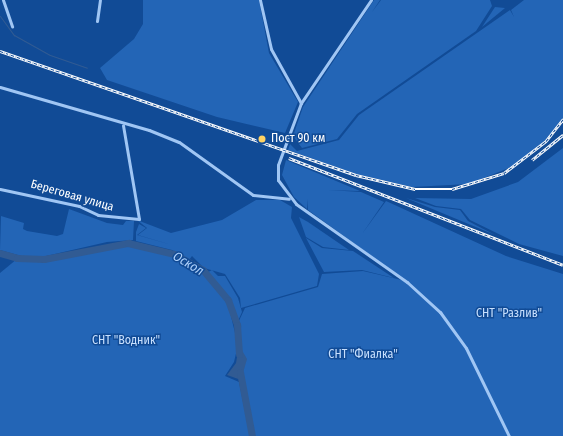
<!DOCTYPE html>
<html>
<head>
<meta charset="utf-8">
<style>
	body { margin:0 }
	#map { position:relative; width:563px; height:436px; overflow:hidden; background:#114b96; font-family:"Fira Sans Condensed",sans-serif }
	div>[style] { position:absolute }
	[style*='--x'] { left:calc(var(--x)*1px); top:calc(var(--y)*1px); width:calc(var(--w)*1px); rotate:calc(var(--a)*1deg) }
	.green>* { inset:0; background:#2365b6 }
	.water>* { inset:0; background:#315b93 }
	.stream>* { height:1px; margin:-0.5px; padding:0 0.5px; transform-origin:0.5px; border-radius:0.5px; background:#315b93 }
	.river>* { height:7px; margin:-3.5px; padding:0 3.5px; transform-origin:3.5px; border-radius:3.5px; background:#315b93 }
	.minor>* { height:3px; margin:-1.5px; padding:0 1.5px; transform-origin:1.5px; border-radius:1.5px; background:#a0c6f4 }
	.rail>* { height:2.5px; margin-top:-1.25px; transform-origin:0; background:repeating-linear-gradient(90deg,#114b96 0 3px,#fff 0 6px); box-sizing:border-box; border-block:1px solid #fff }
	.dots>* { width:11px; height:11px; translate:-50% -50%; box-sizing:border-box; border:2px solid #114b96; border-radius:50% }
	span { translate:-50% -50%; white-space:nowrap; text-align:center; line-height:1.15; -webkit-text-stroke:3px #114b96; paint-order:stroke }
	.poi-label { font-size:12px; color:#fff }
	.left { translate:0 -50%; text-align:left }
	.street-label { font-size:12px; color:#fff }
	.park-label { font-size:12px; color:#c8e0fe }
	.water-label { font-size:13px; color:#add0fa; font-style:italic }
</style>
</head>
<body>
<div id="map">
	<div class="green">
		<div style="clip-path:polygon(143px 0,259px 0,269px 53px,298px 102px,285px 133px,217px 117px,107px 80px,100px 68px,134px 39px,143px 24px)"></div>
		<div style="clip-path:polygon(374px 0,380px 0,372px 12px,381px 0,490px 0,492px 6px,476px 31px,357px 114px,337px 139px,302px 148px,293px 136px,303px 107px)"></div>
		<div style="clip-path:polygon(524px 0,563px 0,563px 119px,549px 138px,516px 165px,469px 184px,412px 187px,356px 174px,288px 150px,290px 144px,297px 151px,339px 140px,359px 115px,510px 10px,514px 17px,511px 10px)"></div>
		<div style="clip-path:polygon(495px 7px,505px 8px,482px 27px)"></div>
		<div style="clip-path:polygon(563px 148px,563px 256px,519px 244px,470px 220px,461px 209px,436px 206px,415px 198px,471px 199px,518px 182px)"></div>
		<div style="clip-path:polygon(286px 160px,360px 191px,328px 190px,361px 192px,384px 202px,362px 234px,386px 201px,506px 256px,563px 274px,563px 436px,252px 436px,240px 378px,237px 325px,245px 308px,318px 287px,322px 274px,363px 271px,406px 281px,308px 210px,307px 199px,307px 209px,294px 197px,282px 175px)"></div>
		<div style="clip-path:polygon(406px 198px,435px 207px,460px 210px,468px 221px,495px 235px)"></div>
		<div style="clip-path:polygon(256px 200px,280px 200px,292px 207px,291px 218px,319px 274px,317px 286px,241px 308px,240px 298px,225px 274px,204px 268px,192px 256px,189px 260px,172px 250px,136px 241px,136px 232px,139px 224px,146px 228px,137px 235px,172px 245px,138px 235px,147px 228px,137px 220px,171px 233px,222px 220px)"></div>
		<div style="clip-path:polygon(69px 209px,107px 223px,123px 225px,126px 221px,134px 221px,133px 240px,107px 242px,46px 256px,25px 257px,0 250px,1px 216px,24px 223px,23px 229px,27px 231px,57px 236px,63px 234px)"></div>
		<div style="clip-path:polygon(299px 217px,308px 222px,349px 250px,323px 247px,306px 237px)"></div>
		<div style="clip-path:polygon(306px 238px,322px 248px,353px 251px,394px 278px,362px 270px,324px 272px)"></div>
		<div style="clip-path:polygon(136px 245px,173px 255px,202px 271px,227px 300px,238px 345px,234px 362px,225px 376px,239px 382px,250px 436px,0 436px,0 273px,17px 259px,44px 261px,102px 248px)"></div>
		<div style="clip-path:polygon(212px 270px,218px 276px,225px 276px,238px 298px,242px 312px,238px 321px,226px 294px,208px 272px)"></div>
	</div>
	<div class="water">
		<div style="clip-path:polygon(239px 345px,247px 359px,241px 380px,227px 375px,236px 363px)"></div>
	</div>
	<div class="stream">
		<div style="--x:0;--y:16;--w:24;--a:54"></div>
		<div style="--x:14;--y:35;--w:41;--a:29.1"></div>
		<div style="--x:50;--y:55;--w:39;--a:19"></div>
	</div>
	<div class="river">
		<div style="--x:0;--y:253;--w:18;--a:16"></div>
		<div style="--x:17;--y:258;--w:27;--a:2"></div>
		<div style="--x:44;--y:259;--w:86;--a:-10.8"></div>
		<div style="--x:128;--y:243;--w:47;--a:13.4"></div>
		<div style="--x:174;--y:254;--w:33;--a:29"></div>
		<div style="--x:203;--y:270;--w:39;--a:50"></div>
		<div style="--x:228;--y:300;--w:27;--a:70"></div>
		<div style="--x:237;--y:325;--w:29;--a:86"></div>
		<div style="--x:240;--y:372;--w:65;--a:79.4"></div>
	</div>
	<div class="minor">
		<div style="--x:3;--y:0;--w:28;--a:71"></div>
		<div style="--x:260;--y:0;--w:50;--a:77.3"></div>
		<div style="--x:271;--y:49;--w:62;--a:60.9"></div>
		<div style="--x:371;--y:0;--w:125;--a:124.2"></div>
		<div style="--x:301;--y:103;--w:66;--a:110.4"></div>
		<div style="--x:278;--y:165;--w:15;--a:90"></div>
		<div style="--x:278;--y:180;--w:30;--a:53"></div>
		<div style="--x:296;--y:204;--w:136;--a:35.1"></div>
		<div style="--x:407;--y:282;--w:45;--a:42.3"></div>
		<div style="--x:440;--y:312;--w:44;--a:54.2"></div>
		<div style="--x:466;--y:348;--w:98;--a:64"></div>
		<div style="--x:97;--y:21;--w:21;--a:-82"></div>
		<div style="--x:0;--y:87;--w:155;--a:16.1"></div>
		<div style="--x:149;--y:130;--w:32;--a:22"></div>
		<div style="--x:179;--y:142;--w:91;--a:35.6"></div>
		<div style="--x:253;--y:195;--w:36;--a:6"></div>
		<div style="--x:0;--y:189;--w:81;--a:12.1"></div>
		<div style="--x:79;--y:206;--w:21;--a:25"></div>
		<div style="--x:98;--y:215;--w:41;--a:5.6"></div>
		<div style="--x:139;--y:219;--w:95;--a:-99.7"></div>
	</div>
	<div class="rail">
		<div style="--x:0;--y:51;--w:377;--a:19.2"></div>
		<div style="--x:356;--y:175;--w:61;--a:13.3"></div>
		<div style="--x:415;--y:189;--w:37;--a:0"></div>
		<div style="--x:452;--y:189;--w:54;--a:-17.1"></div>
		<div style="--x:504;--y:173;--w:53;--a:-37.3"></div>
		<div style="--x:546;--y:141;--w:28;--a:-52"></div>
		<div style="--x:289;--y:158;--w:294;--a:21.3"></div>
		<div style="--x:532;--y:160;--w:40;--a:-39"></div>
	</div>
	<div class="dots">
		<div style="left:262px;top:139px;background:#ffd263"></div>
	</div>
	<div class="poi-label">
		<span class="left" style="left:271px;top:139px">Пост 90 км</span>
	</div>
	<div class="street-label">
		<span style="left:72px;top:196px;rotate:16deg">Береговая улица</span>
	</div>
	<div class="park-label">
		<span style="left:509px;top:314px">СНТ "Разлив"</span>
		<span style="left:126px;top:341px">СНТ "Водник"</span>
		<span style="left:363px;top:355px">СНТ "Фиалка"</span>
	</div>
	<div class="water-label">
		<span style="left:188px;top:264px;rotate:31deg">Оскол</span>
	</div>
</div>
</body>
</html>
